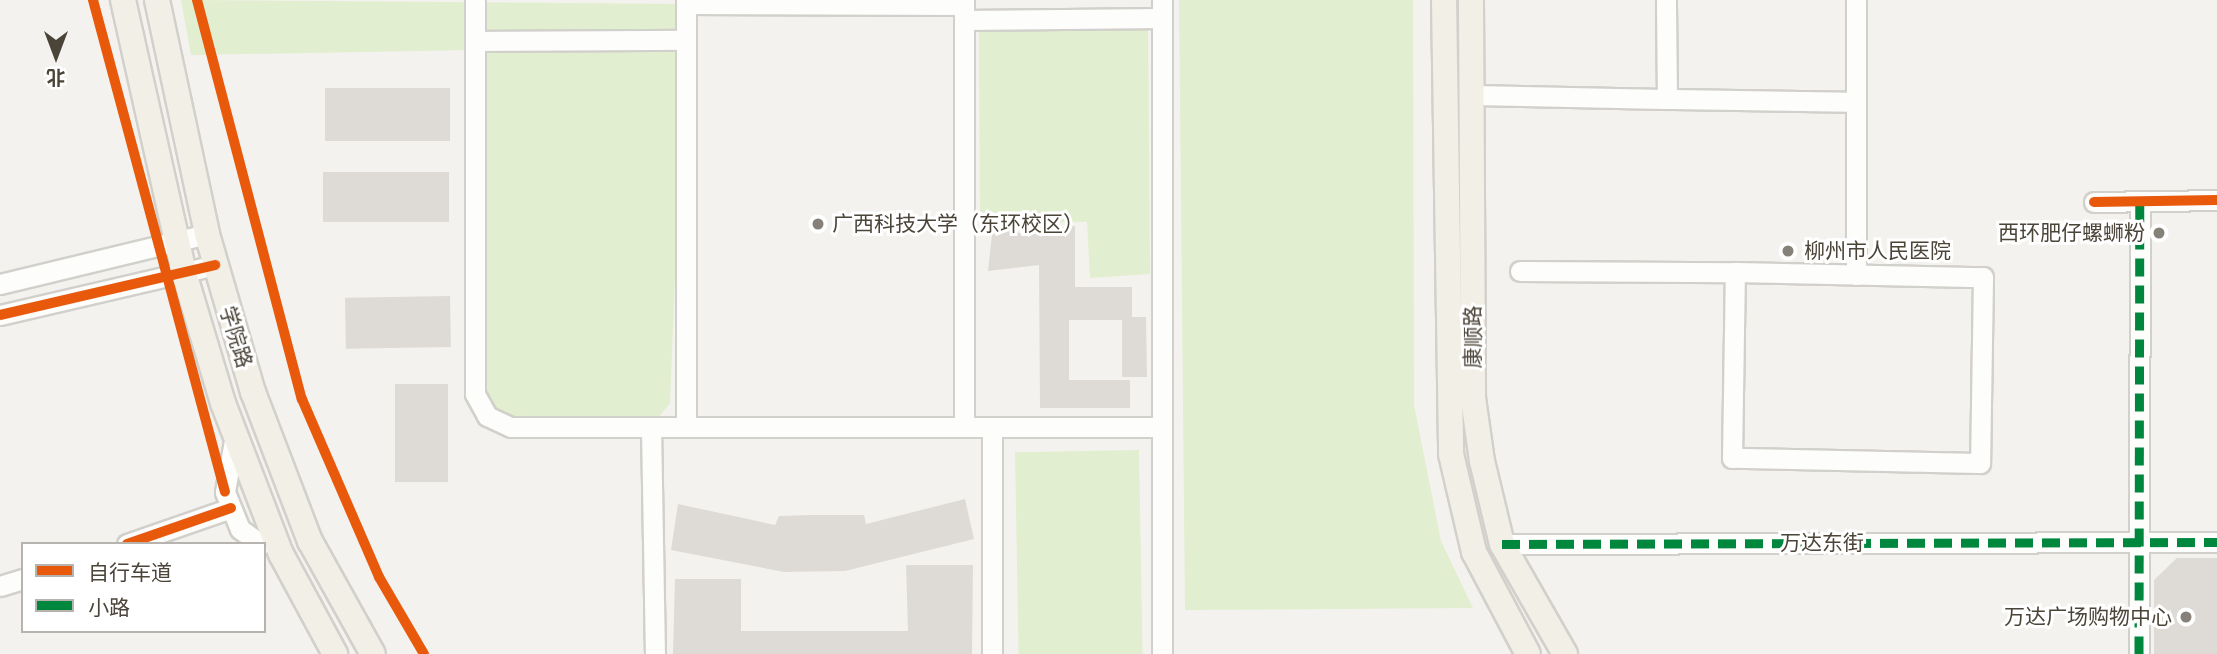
<!DOCTYPE html>
<html>
<head>
<meta charset="utf-8">
<style>
	body { margin:0 }
	#map { position:relative; width:2217px; height:654px; overflow:hidden; background:#f4f2ee; font-family:Roboto,"Noto Sans SC",sans-serif }
	div>[style] { position:absolute }
	[style*='--x'] { left:calc(var(--x)*1px); top:calc(var(--y)*1px); width:calc(var(--w)*1px); rotate:calc(var(--a)*1deg) }
	.green>* { inset:0; background:#e1eecf; transform-origin:0 0 }
	.building>* { inset:0; background:#dedbd6; transform-origin:0 0 }
	.roads { filter:drop-shadow(2px 0 #d2d0cb) drop-shadow(-2px 0 #d2d0cb) drop-shadow(0 2px #d2d0cb) drop-shadow(0 -2px #d2d0cb) }
	.minor>* { height:19px; margin:-9.5px; padding:0 9.5px; transform-origin:9.5px; border-radius:9.5px; background:#fdfdfc }
	.major>* { height:24px; margin:-12px; padding:0 12px; transform-origin:12px; border-radius:12px; background:#f2efe6 }
	.quiet>* { height:9px; margin-top:-4.5px; transform-origin:0; background:repeating-linear-gradient(90deg,#00873e 0 18px,transparent 0 27px) }
	.cycleway>* { height:10px; margin:-5px; padding:0 5px; transform-origin:5px; border-radius:5px; background:#e8590c }
	.dots>* { width:19px; height:19px; translate:-50% -50%; box-sizing:border-box; border:4px solid #fff; border-radius:50% }
	span { translate:-50% -50%; white-space:nowrap; text-align:center; line-height:1.15; -webkit-text-stroke:6px #fff; paint-order:stroke }
	.poi-label { font-size:21px; color:#4b4439 }
	.left { translate:0 -50%; text-align:left }
	.right { translate:-100% -50%; text-align:right }
	.street-label { font-size:21px; color:#4b4439 }
	.legend { position:absolute; left:21px; top:542px; width:245px; height:91px; box-sizing:border-box; background:#fff; border:2px solid #b7b4b0; margin:0; padding:9px 12px; list-style:none; font-size:21px; color:#4b4439 }
	.legend li { display:flex; align-items:center; gap:14px; height:35px }
	.legend b { width:35px; border:2px solid #b7b4b0 }
	.north { position:absolute; left:21px; top:21px; width:70px; height:70px; -webkit-text-stroke:5px #fff; paint-order:stroke; rotate:180deg; font-size:19px; font-weight:700; line-height:28px; text-align:center; color:#4b4439 }
	.north::after { content:''; display:block; margin:auto; width:24px; height:32px; background:#4b4439; clip-path:polygon(50% 0,100% 100%,50% 72%,0 100%) }
</style>
</head>
<body>
<div id="map">
	<div class="green">
		<div style="clip-path:polygon(181px 0,686px 4px,670px 403px,651px 427px,511px 427px,475px 394px,474px 50px,191px 55px)"></div>
		<div style="clip-path:polygon(1179px 0,1413px 0,1414px 405px,1441px 541px,1473px 608px,1185px 610px)"></div>
		<div style="clip-path:polygon(1148px 20px,1150px 274px,1090px 278px,1087px 222px,980px 223px,979px 22px)"></div>
		<div style="left:1139px;top:450px;width:204px;height:124px;rotate:89deg"></div>
	</div>
	<div class="building">
		<div style="left:325px;top:88px;width:125px;height:53px"></div>
		<div style="left:323px;top:172px;width:126px;height:50px"></div>
		<div style="clip-path:polygon(993px 226px,1020px 233px,1075px 226px,1075px 287px,1132px 287px,1132px 317px,1146px 317px,1147px 377px,1122px 377px,1122px 320px,1069px 320px,1069px 380px,1130px 380px,1130px 408px,1040px 408px,1039px 265px,988px 271px)"></div>
		<div style="left:450px;top:296px;width:51px;height:105px;rotate:89deg"></div>
		<div style="left:395px;top:384px;width:53px;height:98px"></div>
		<div style="clip-path:polygon(965px 499px,974px 539px,845px 571px,784px 572px,671px 550px,678px 504px,775px 525px,779px 516px,812px 515px,864px 515px,866px 524px)"></div>
		<div style="clip-path:polygon(2177px 558px,2217px 558px,2217px 654px,2154px 654px,2154px 580px)"></div>
		<div style="clip-path:polygon(906px 565px,973px 565px,972px 654px,673px 654px,675px 579px,741px 579px,741px 631px,908px 631px)"></div>
	</div>
	<div class="roads">
		<div class="minor">
			<div style="--x:475;--y:0;--w:394;--a:90"></div>
			<div style="--x:475;--y:394;--w:25;--a:61"></div>
			<div style="--x:487;--y:416;--w:26;--a:25"></div>
			<div style="--x:511;--y:427;--w:651;--a:0"></div>
			<div style="--x:686;--y:0;--w:427;--a:90"></div>
			<div style="--x:964;--y:0;--w:427;--a:90"></div>
			<div style="--x:1162;--y:0;--w:654;--a:90"></div>
			<div style="--x:686;--y:4;--w:278;--a:0.2"></div>
			<div style="--x:964;--y:20;--w:198;--a:-0.6"></div>
			<div style="--x:475;--y:41;--w:211;--a:-0.3"></div>
			<div style="--x:1472;--y:95;--w:195;--a:1.2"></div>
			<div style="--x:1667;--y:99;--w:99;--a:-90.6"></div>
			<div style="--x:1667;--y:99;--w:188;--a:0.9"></div>
			<div style="--x:2094;--y:202;--w:123;--a:-0.9"></div>
			<div style="--x:1520;--y:271;--w:215;--a:0.3"></div>
			<div style="--x:1735;--y:272;--w:248;--a:1.2"></div>
			<div style="--x:1983;--y:277;--w:186;--a:90.9"></div>
			<div style="--x:1980;--y:463;--w:248;--a:-178.8"></div>
			<div style="--x:1732;--y:458;--w:186;--a:-89.1"></div>
			<div style="--x:1856;--y:275;--w:275;--a:-90"></div>
			<div style="--x:0;--y:284;--w:213;--a:-13.6"></div>
			<div style="--x:0;--y:315;--w:221;--a:-13.1"></div>
			<div style="--x:651;--y:427;--w:227;--a:89"></div>
			<div style="--x:992;--y:427;--w:227;--a:90"></div>
			<div style="--x:235;--y:435;--w:58;--a:100"></div>
			<div style="--x:225;--y:492;--w:40;--a:68"></div>
			<div style="--x:240;--y:529;--w:26;--a:36"></div>
			<div style="--x:127;--y:544;--w:110;--a:-19.1"></div>
			<div style="--x:1502;--y:544;--w:715;--a:-0.16"></div>
			<div style="--x:0;--y:586;--w:24;--a:-17"></div>
			<div style="--x:2139;--y:654;--w:453;--a:-89.9"></div>
		</div>
		<div class="major">
			<div style="--x:123;--y:0;--w:280;--a:77.4"></div>
			<div style="--x:184;--y:273;--w:136;--a:73.3"></div>
			<div style="--x:223;--y:403;--w:162;--a:69"></div>
			<div style="--x:281;--y:554;--w:114;--a:61.6"></div>
			<div style="--x:157;--y:0;--w:239;--a:77.9"></div>
			<div style="--x:207;--y:234;--w:165;--a:73.8"></div>
			<div style="--x:253;--y:392;--w:160;--a:69.1"></div>
			<div style="--x:310;--y:541;--w:129;--a:60.9"></div>
			<div style="--x:1444;--y:0;--w:454;--a:89.1"></div>
			<div style="--x:1451;--y:454;--w:101;--a:76.8"></div>
			<div style="--x:1474;--y:552;--w:115;--a:62.1"></div>
			<div style="--x:1471;--y:0;--w:398;--a:89.7"></div>
			<div style="--x:1473;--y:398;--w:64;--a:81.9"></div>
			<div style="--x:1482;--y:461;--w:85;--a:76.5"></div>
			<div style="--x:1502;--y:544;--w:127;--a:60.2"></div>
		</div>
	</div>
	<div class="quiet">
		<div style="--x:1502;--y:544;--w:715;--a:-0.16"></div>
		<div style="--x:2139;--y:654;--w:453;--a:-89.9"></div>
	</div>
	<div class="cycleway">
		<div style="--x:93;--y:0;--w:509;--a:74.98"></div>
		<div style="--x:197;--y:0;--w:413;--a:75.3"></div>
		<div style="--x:302;--y:399;--w:194;--a:66.6"></div>
		<div style="--x:379;--y:577;--w:89;--a:59.7"></div>
		<div style="--x:2094;--y:202;--w:123;--a:-0.9"></div>
		<div style="--x:0;--y:315;--w:221;--a:-13.1"></div>
		<div style="--x:127;--y:544;--w:110;--a:-19.1"></div>
	</div>
	<div class="dots">
		<div style="left:818px;top:224px;background:#868178"></div>
		<div style="left:2159px;top:233px;background:#868178"></div>
		<div style="left:1788px;top:251px;background:#868178"></div>
		<div style="left:2186px;top:617px;background:#868178"></div>
	</div>
	<div class="poi-label">
		<span class="left" style="left:832px;top:224px">广西科技大学（东环校区）</span>
		<span class="right" style="left:2145px;top:233px">西环肥仔螺蛳粉</span>
		<span class="left" style="left:1804px;top:251px">柳州市人民医院</span>
		<span class="right" style="left:2172px;top:617px">万达广场购物中心</span>
	</div>
	<div class="street-label">
		<span style="left:236px;top:337px;rotate:73deg">学院路</span>
		<span style="left:1473px;top:337px;rotate:-90deg">康顺路</span>
		<span style="left:1822px;top:543px">万达东街</span>
	</div>
	<ul class="legend">
	<li><b style="height:9px;background:#e8590c"></b>自行车道</li>
	<li><b style="height:9px;background:#00873e"></b>小路</li>
	</ul>
	<div class="north">北</div>
</div>
</body>
</html>
